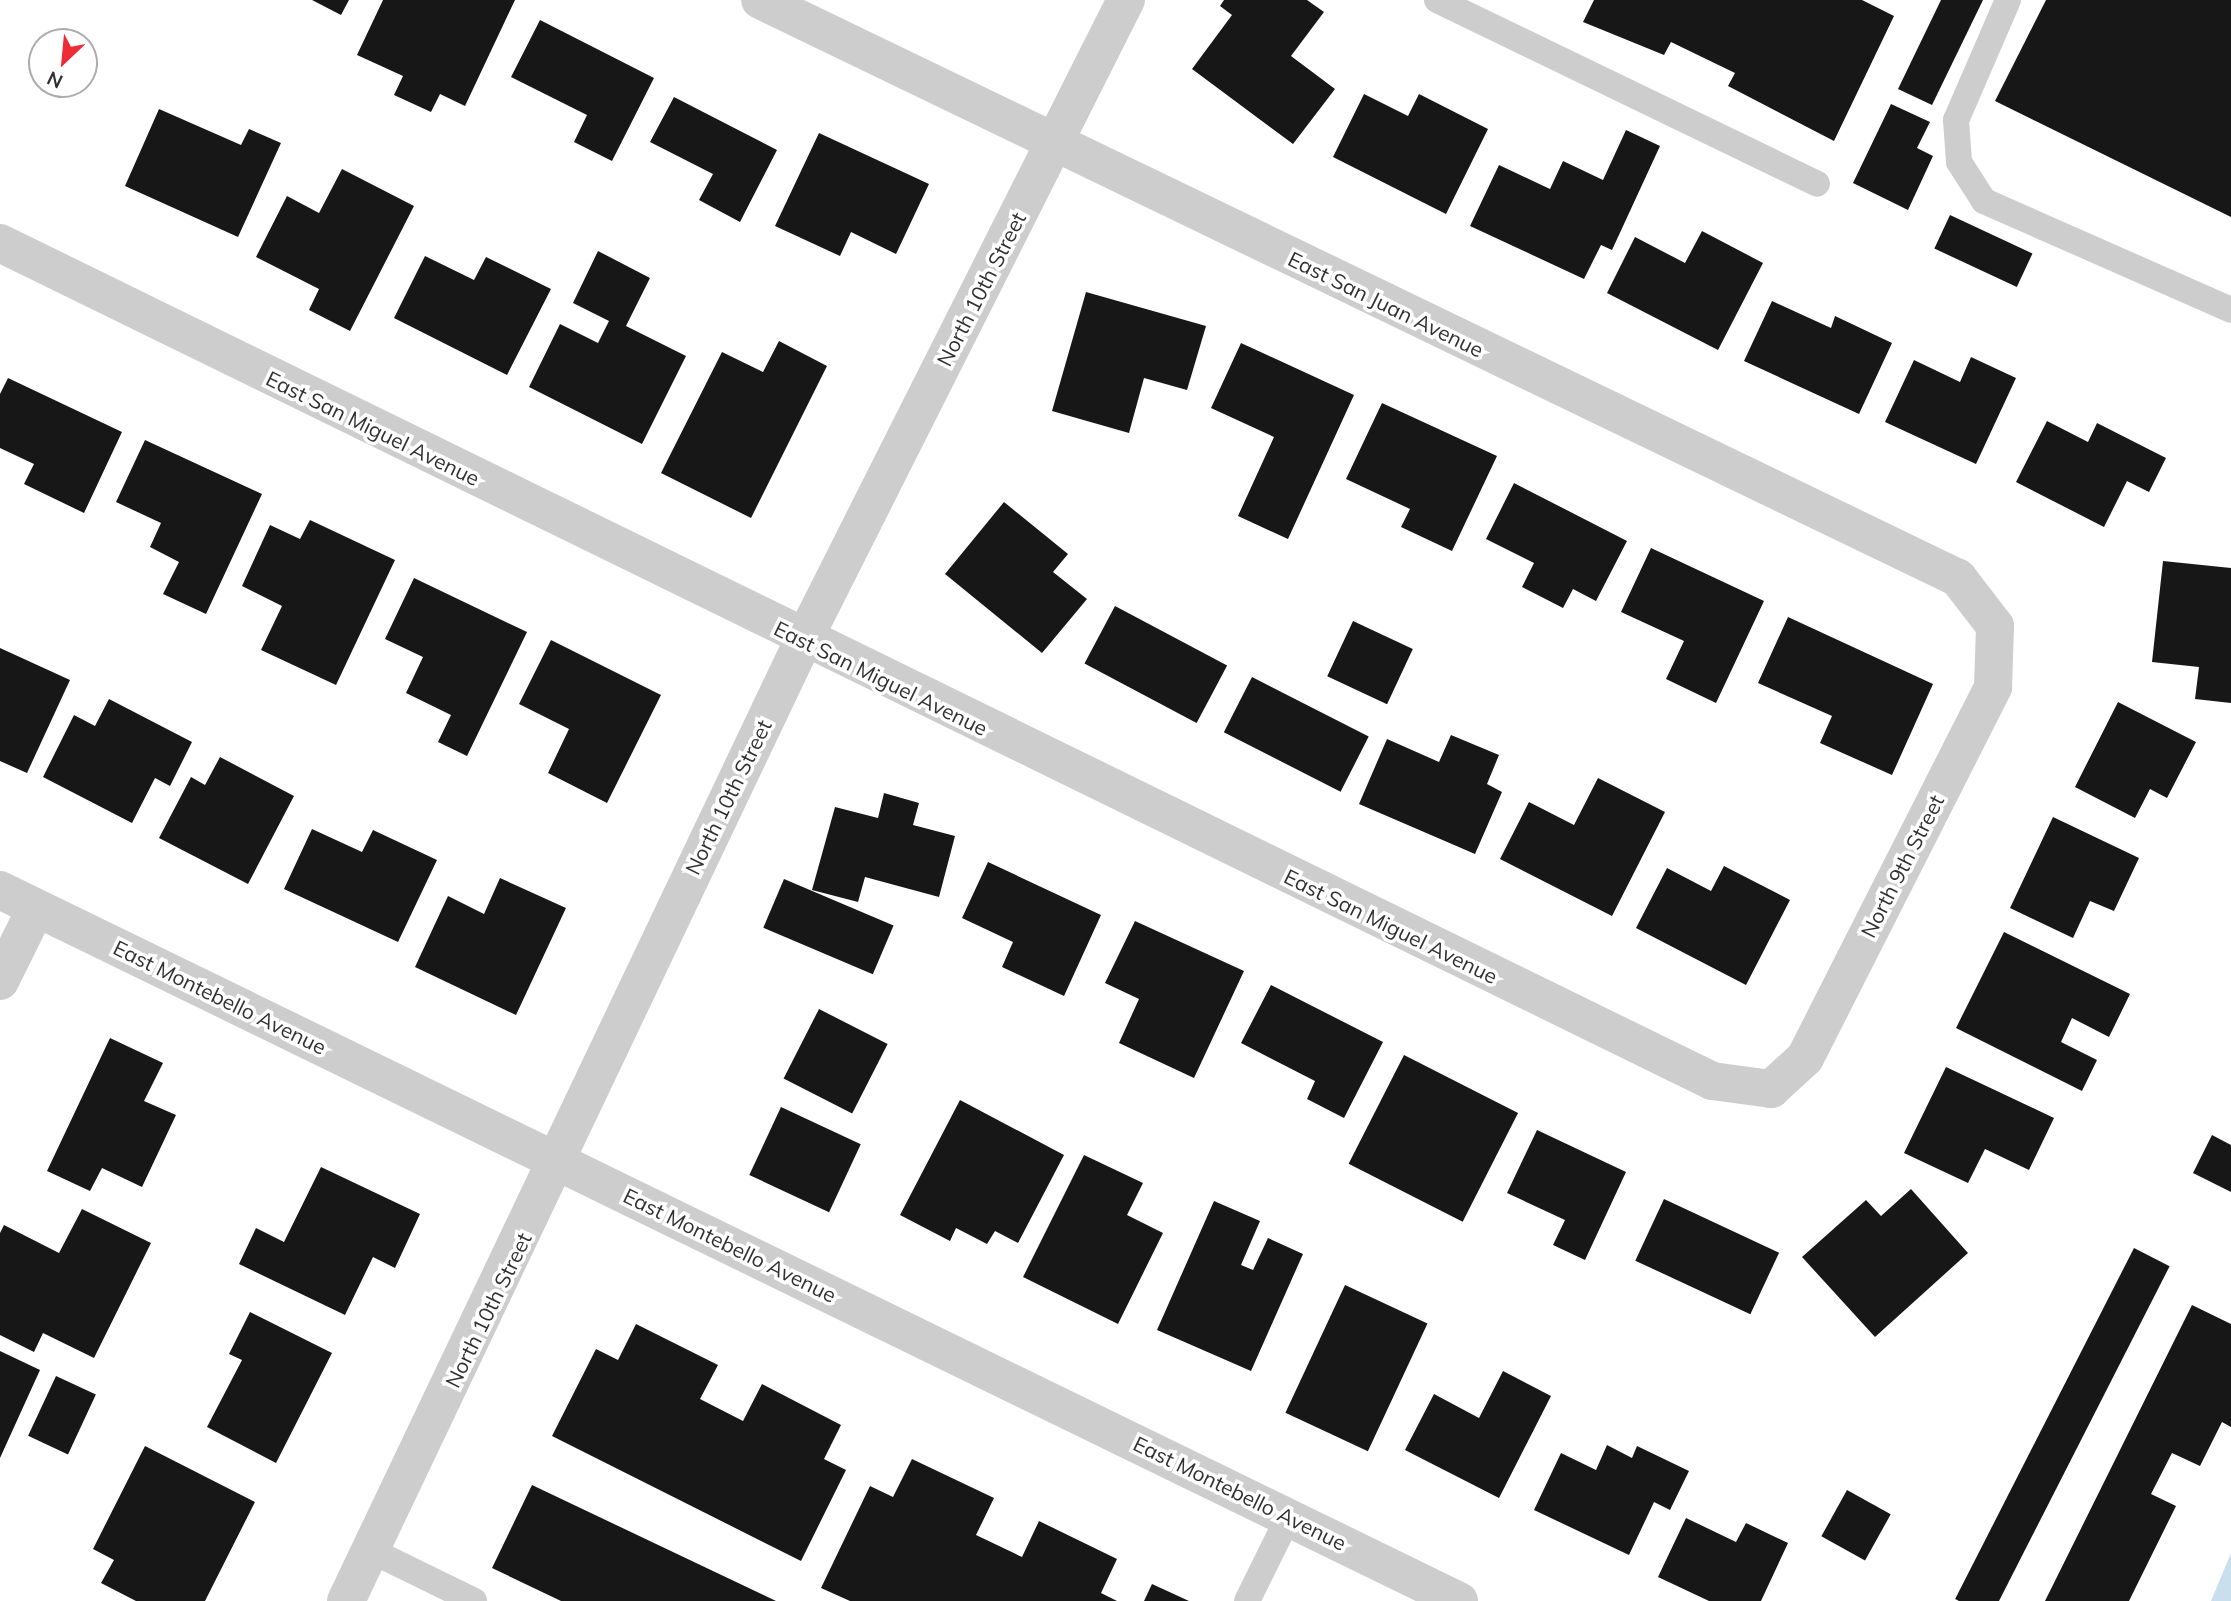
<!DOCTYPE html>
<html>
<head>
<meta charset="utf-8">
<style>
	body { margin:0 }
	#map { position:relative; width:2231px; height:1601px; overflow:hidden; background:#fff; font-family:Mulish,sans-serif }
	div>[style] { position:absolute }
	[style*='--x'] { left:calc(var(--x)*1px); top:calc(var(--y)*1px); width:calc(var(--w)*1px); rotate:calc(var(--a)*1deg) }
	.water>* { inset:0; background:#c9dfee }
	.building>* { inset:0; background:#171717; transform-origin:0 0 }
	.lane>* { height:26px; margin:-13px; padding:0 13px; transform-origin:13px; border-radius:13px; background:#cdcdcd }
	.street>* { height:38px; margin:-19px; padding:0 19px; transform-origin:19px; border-radius:19px; background:#cdcdcd }
	span { translate:-50% -50%; white-space:nowrap; text-align:center; line-height:1.15; -webkit-text-stroke:7px #fff; paint-order:stroke }
	.street-label { font-size:21px; color:#303030 }
	.north { position:absolute; left:28px; top:28px; width:70px; height:70px; box-sizing:border-box; background:#fff; border:2px solid #acacac; border-radius:50%; rotate:206deg; font-size:19px; font-weight:700; line-height:28px; text-align:center; color:#303030 }
	.north::after { content:''; display:block; margin:auto; width:24px; height:32px; background:#ee2c36; clip-path:polygon(50% 0,100% 100%,50% 72%,0 100%) }
</style>
</head>
<body>
<div id="map">
	<div class="water">
		<div style="clip-path:polygon(2231px 1552px,2231px 1601px,2211px 1601px,2231px 1553px)"></div>
	</div>
	<div class="building">
		<div style="clip-path:polygon(312px 0,349px 0,341px 15px)"></div>
		<div style="clip-path:polygon(383px 0,515px 0,465px 106px,440px 94px,431px 112px,394px 95px,403px 76px,357px 55px)"></div>
		<div style="clip-path:polygon(1224px 0,1307px 0,1324px 12px,1291px 56px,1335px 89px,1293px 144px,1192px 69px,1232px 15px,1220px 6px)"></div>
		<div style="clip-path:polygon(1594px 0,1862px 0,1894px 16px,1834px 141px,1728px 86px,1735px 73px,1671px 42px,1664px 55px,1583px 22px)"></div>
		<div style="clip-path:polygon(1941px 0,1983px 0,1932px 105px,1898px 89px)"></div>
		<div style="clip-path:polygon(2046px 0,2231px 0,2231px 217px,1995px 101px)"></div>
		<div style="clip-path:polygon(540px 20px,654px 78px,612px 161px,574px 142px,587px 115px,511px 77px)"></div>
		<div style="clip-path:polygon(1364px 94px,1408px 116px,1419px 94px,1488px 129px,1446px 214px,1333px 157px)"></div>
		<div style="clip-path:polygon(674px 97px,777px 150px,740px 222px,699px 200px,713px 174px,650px 142px)"></div>
		<div style="clip-path:polygon(1891px 104px,1930px 122px,1917px 148px,1933px 156px,1908px 210px,1853px 183px)"></div>
		<div style="clip-path:polygon(159px 109px,241px 145px,249px 129px,281px 143px,238px 237px,125px 186px)"></div>
		<div style="clip-path:polygon(1626px 130px,1660px 146px,1612px 250px,1601px 245px,1584px 279px,1470px 226px,1499px 165px,1550px 189px,1563px 161px,1603px 180px)"></div>
		<div style="clip-path:polygon(819px 133px,929px 184px,896px 254px,851px 232px,840px 256px,775px 226px)"></div>
		<div style="clip-path:polygon(342px 169px,414px 206px,350px 331px,309px 310px,319px 289px,256px 257px,287px 196px,319px 213px)"></div>
		<div style="left:1950px;top:215px;width:91px;height:37px;rotate:25deg"></div>
		<div style="clip-path:polygon(1702px 231px,1763px 263px,1718px 350px,1607px 293px,1635px 237px,1685px 263px)"></div>
		<div style="clip-path:polygon(598px 251px,650px 278px,626px 326px,686px 356px,642px 444px,529px 387px,560px 324px,598px 343px,609px 321px,573px 303px)"></div>
		<div style="clip-path:polygon(425px 256px,474px 280px,486px 257px,551px 289px,507px 375px,394px 318px)"></div>
		<div style="clip-path:polygon(1086px 292px,1206px 326px,1187px 390px,1144px 378px,1129px 433px,1052px 411px)"></div>
		<div style="clip-path:polygon(1772px 301px,1831px 328px,1835px 316px,1892px 343px,1859px 414px,1744px 361px)"></div>
		<div style="clip-path:polygon(779px 341px,827px 366px,751px 518px,661px 473px,722px 352px,763px 372px)"></div>
		<div style="clip-path:polygon(1241px 343px,1354px 395px,1288px 539px,1238px 516px,1274px 437px,1211px 408px)"></div>
		<div style="clip-path:polygon(1971px 357px,2016px 378px,1976px 464px,1885px 422px,1914px 360px,1960px 382px)"></div>
		<div style="clip-path:polygon(8px 378px,122px 432px,84px 513px,24px 484px,34px 464px,0 448px,0 394px)"></div>
		<div style="clip-path:polygon(1382px 403px,1497px 456px,1452px 551px,1401px 527px,1410px 509px,1346px 479px)"></div>
		<div style="clip-path:polygon(2047px 421px,2088px 442px,2097px 423px,2166px 458px,2149px 492px,2127px 481px,2104px 527px,2016px 482px)"></div>
		<div style="clip-path:polygon(145px 440px,262px 494px,206px 614px,163px 594px,179px 562px,150px 547px,161px 523px,116px 502px)"></div>
		<div style="clip-path:polygon(1514px 483px,1627px 541px,1596px 601px,1573px 589px,1563px 608px,1522px 587px,1534px 563px,1486px 539px)"></div>
		<div style="clip-path:polygon(1004px 502px,1068px 554px,1053px 572px,1087px 599px,1042px 653px,945px 574px)"></div>
		<div style="clip-path:polygon(310px 520px,395px 560px,336px 685px,261px 650px,282px 606px,242px 586px,270px 525px,300px 539px)"></div>
		<div style="clip-path:polygon(1651px 548px,1764px 601px,1716px 703px,1666px 679px,1684px 641px,1621px 612px)"></div>
		<div style="clip-path:polygon(2163px 561px,2231px 568px,2231px 703px,2195px 699px,2199px 667px,2152px 662px)"></div>
		<div style="clip-path:polygon(414px 578px,527px 632px,467px 756px,438px 742px,451px 715px,406px 693px,423px 657px,385px 639px)"></div>
		<div style="left:1115px;top:606px;width:127px;height:65px;rotate:28deg"></div>
		<div style="clip-path:polygon(1788px 617px,1933px 684px,1892px 775px,1820px 743px,1832px 716px,1758px 683px)"></div>
		<div style="left:1353px;top:621px;width:66px;height:61px;rotate:25deg"></div>
		<div style="clip-path:polygon(551px 640px,661px 695px,607px 803px,548px 773px,569px 729px,519px 704px)"></div>
		<div style="clip-path:polygon(0 648px,70px 680px,27px 773px,0 761px)"></div>
		<div style="left:1252px;top:677px;width:131px;height:62px;rotate:27deg"></div>
		<div style="clip-path:polygon(109px 699px,192px 742px,170px 786px,155px 778px,132px 823px,43px 777px,74px 715px,95px 726px)"></div>
		<div style="clip-path:polygon(2118px 702px,2196px 742px,2167px 798px,2150px 789px,2135px 818px,2075px 787px)"></div>
		<div style="clip-path:polygon(1451px 735px,1499px 755px,1487px 784px,1502px 792px,1475px 854px,1359px 804px,1387px 739px,1439px 762px)"></div>
		<div style="clip-path:polygon(220px 757px,294px 796px,248px 884px,159px 838px,191px 777px,205px 785px)"></div>
		<div style="clip-path:polygon(1598px 778px,1665px 812px,1612px 916px,1500px 859px,1529px 802px,1574px 825px)"></div>
		<div style="clip-path:polygon(884px 793px,919px 803px,913px 825px,955px 836px,939px 897px,865px 877px,858px 902px,812px 890px,835px 807px,878px 818px)"></div>
		<div style="clip-path:polygon(2053px 817px,2139px 858px,2114px 911px,2090px 901px,2073px 938px,2010px 908px)"></div>
		<div style="clip-path:polygon(312px 829px,362px 852px,373px 830px,437px 860px,398px 942px,284px 889px)"></div>
		<div style="clip-path:polygon(988px 862px,1101px 915px,1064px 996px,1002px 967px,1013px 942px,962px 918px)"></div>
		<div style="clip-path:polygon(1724px 866px,1790px 900px,1746px 985px,1636px 928px,1667px 868px,1711px 891px)"></div>
		<div style="clip-path:polygon(500px 878px,566px 908px,516px 1015px,415px 967px,448px 896px,484px 914px)"></div>
		<div style="left:784px;top:879px;width:119px;height:53px;rotate:23deg"></div>
		<div style="clip-path:polygon(1135px 921px,1244px 971px,1194px 1078px,1119px 1043px,1139px 999px,1105px 983px)"></div>
		<div style="clip-path:polygon(2004px 932px,2130px 994px,2109px 1037px,2072px 1018px,2061px 1042px,2097px 1060px,2082px 1091px,1956px 1028px)"></div>
		<div style="clip-path:polygon(1271px 985px,1383px 1042px,1344px 1118px,1307px 1099px,1315px 1081px,1241px 1043px)"></div>
		<div style="left:819px;top:1009px;width:77px;height:78px;rotate:27deg"></div>
		<div style="clip-path:polygon(110px 1038px,163px 1063px,144px 1101px,176px 1115px,142px 1187px,102px 1168px,90px 1191px,47px 1171px)"></div>
		<div style="left:1404px;top:1055px;width:128px;height:122px;rotate:27deg"></div>
		<div style="clip-path:polygon(1946px 1067px,2054px 1118px,2029px 1170px,1985px 1149px,1968px 1183px,1904px 1153px)"></div>
		<div style="clip-path:polygon(960px 1100px,1064px 1155px,1018px 1243px,995px 1231px,987px 1244px,956px 1228px,950px 1241px,900px 1215px)"></div>
		<div style="left:781px;top:1107px;width:88px;height:75px;rotate:25deg"></div>
		<div style="clip-path:polygon(1537px 1130px,1626px 1172px,1585px 1260px,1553px 1245px,1565px 1220px,1507px 1193px)"></div>
		<div style="clip-path:polygon(2212px 1135px,2231px 1145px,2231px 1192px,2193px 1173px)"></div>
		<div style="clip-path:polygon(1084px 1155px,1143px 1183px,1127px 1215px,1163px 1233px,1118px 1324px,1023px 1277px)"></div>
		<div style="clip-path:polygon(321px 1167px,420px 1214px,395px 1268px,373px 1257px,345px 1315px,239px 1264px,256px 1228px,284px 1242px)"></div>
		<div style="clip-path:polygon(1911px 1189px,1968px 1253px,1875px 1337px,1802px 1257px,1866px 1200px,1881px 1216px)"></div>
		<div style="left:1664px;top:1199px;width:127px;height:68px;rotate:25deg"></div>
		<div style="clip-path:polygon(1214px 1201px,1260px 1221px,1241px 1265px,1253px 1270px,1268px 1238px,1303px 1254px,1251px 1371px,1157px 1330px)"></div>
		<div style="clip-path:polygon(82px 1209px,151px 1243px,94px 1358px,43px 1333px,34px 1352px,0 1335px,0 1233px,4px 1225px,59px 1253px)"></div>
		<div style="left:2134px;top:1248px;width:40px;height:394px;rotate:27deg"></div>
		<div style="left:1345px;top:1285px;width:91px;height:141px;rotate:25deg"></div>
		<div style="clip-path:polygon(2192px 1305px,2231px 1324px,2231px 1427px,2222px 1422px,2200px 1466px,2172px 1453px,2151px 1494px,2176px 1506px,2129px 1601px,2045px 1601px)"></div>
		<div style="clip-path:polygon(250px 1312px,332px 1353px,276px 1463px,207px 1427px,242px 1360px,229px 1354px)"></div>
		<div style="clip-path:polygon(636px 1324px,718px 1365px,700px 1399px,743px 1421px,762px 1384px,841px 1425px,824px 1459px,846px 1470px,801px 1561px,552px 1436px,596px 1349px,618px 1360px)"></div>
		<div style="clip-path:polygon(0 1351px,40px 1370px,0 1458px)"></div>
		<div style="clip-path:polygon(1503px 1371px,1551px 1396px,1499px 1498px,1405px 1450px,1434px 1394px,1479px 1418px)"></div>
		<div style="left:56px;top:1376px;width:44px;height:66px;rotate:25deg"></div>
		<div style="clip-path:polygon(1607px 1445px,1632px 1458px,1637px 1446px,1689px 1471px,1670px 1510px,1654px 1502px,1629px 1555px,1534px 1510px,1561px 1453px,1596px 1470px)"></div>
		<div style="clip-path:polygon(145px 1446px,255px 1502px,205px 1601px,136px 1601px,101px 1583px,114px 1560px,93px 1549px)"></div>
		<div style="clip-path:polygon(912px 1459px,994px 1498px,976px 1535px,1022px 1557px,1039px 1521px,1117px 1559px,1101px 1593px,1117px 1601px,850px 1601px,821px 1588px,870px 1486px,893px 1497px)"></div>
		<div style="clip-path:polygon(532px 1485px,776px 1601px,561px 1601px,492px 1568px)"></div>
		<div style="left:1847px;top:1490px;width:50px;height:53px;rotate:29deg"></div>
		<div style="clip-path:polygon(1686px 1518px,1736px 1542px,1746px 1523px,1788px 1543px,1761px 1601px,1709px 1601px,1658px 1577px)"></div>
		<div style="clip-path:polygon(1152px 1584px,1189px 1601px,1144px 1601px)"></div>
	</div>
	<div class="lane">
		<div style="--x:1437;--y:0;--w:422;--a:25.8"></div>
		<div style="--x:2008;--y:0;--w:131;--a:113.4"></div>
		<div style="--x:1956;--y:120;--w:42;--a:85.9"></div>
		<div style="--x:1959;--y:162;--w:46;--a:57.3"></div>
		<div style="--x:1984;--y:201;--w:270;--a:23.8"></div>
		<div style="--x:370;--y:1550;--w:116;--a:26.1"></div>
		<div style="--x:1247;--y:1601;--w:93;--a:-63.7"></div>
	</div>
	<div class="street">
		<div style="--x:0;--y:243;--w:1906;--a:26.08"></div>
		<div style="--x:1712;--y:1081;--w:60;--a:7.7"></div>
		<div style="--x:1771;--y:1089;--w:46;--a:-42.4"></div>
		<div style="--x:1805;--y:1058;--w:416;--a:-63.1"></div>
		<div style="--x:1993;--y:687;--w:61;--a:-88.1"></div>
		<div style="--x:1995;--y:626;--w:61;--a:-127.6"></div>
		<div style="--x:1958;--y:578;--w:1330;--a:-154.24"></div>
		<div style="--x:0;--y:890;--w:1623;--a:25.98"></div>
		<div style="--x:0;--y:981;--w:81;--a:-63.7"></div>
		<div style="--x:346;--y:1601;--w:1063;--a:-64.54"></div>
		<div style="--x:803;--y:641;--w:718;--a:-63.26"></div>
	</div>
	<div class="street-label">
		<span style="left:981px;top:289px;rotate:-63deg">North 10th Street</span>
		<span style="left:1386px;top:304px;rotate:26deg">East San Juan Avenue</span>
		<span style="left:373px;top:428px;rotate:26deg">East San Miguel Avenue</span>
		<span style="left:881px;top:678px;rotate:26deg">East San Miguel Avenue</span>
		<span style="left:728px;top:797px;rotate:-64deg">North 10th Street</span>
		<span style="left:1902px;top:866px;rotate:-63deg">North 9th Street</span>
		<span style="left:1391px;top:926px;rotate:26deg">East San Miguel Avenue</span>
		<span style="left:220px;top:997px;rotate:26deg">East Montebello Avenue</span>
		<span style="left:730px;top:1245px;rotate:26deg">East Montebello Avenue</span>
		<span style="left:488px;top:1310px;rotate:-64deg">North 10th Street</span>
		<span style="left:1240px;top:1493px;rotate:26deg">East Montebello Avenue</span>
	</div>
	<div class="north">N</div>
</div>
</body>
</html>
